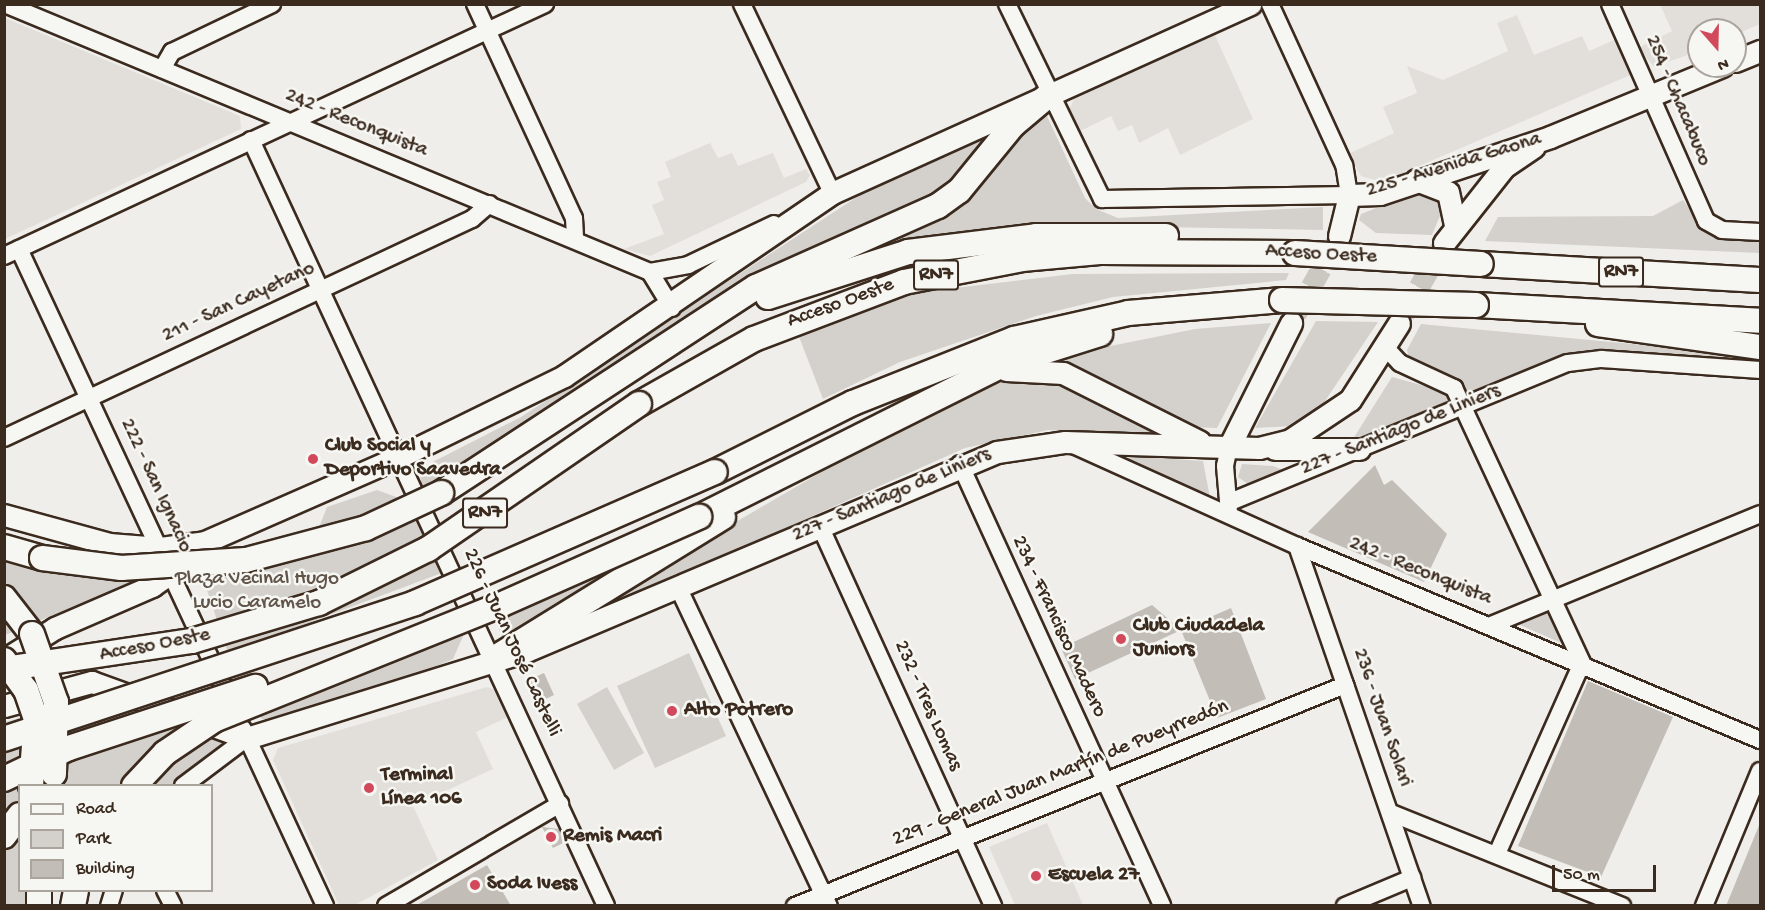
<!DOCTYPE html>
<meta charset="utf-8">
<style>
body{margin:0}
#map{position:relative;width:1765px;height:910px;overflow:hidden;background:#efeeea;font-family:"Gochi Hand",sans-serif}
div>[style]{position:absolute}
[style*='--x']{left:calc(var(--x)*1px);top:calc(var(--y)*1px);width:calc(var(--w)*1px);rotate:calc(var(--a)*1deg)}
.built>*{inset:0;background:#e2dfdb}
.green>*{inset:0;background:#d4d1cc}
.building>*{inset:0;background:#c2bdb7}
.major-tunnel>*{height:21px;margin-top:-10.5px;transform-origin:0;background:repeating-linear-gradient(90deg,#cbc7c1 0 21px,transparent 0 31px)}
.roads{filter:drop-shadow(2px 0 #3b2a1e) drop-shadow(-2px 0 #3b2a1e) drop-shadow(0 2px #3b2a1e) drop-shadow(0 -2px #3b2a1e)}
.minor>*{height:16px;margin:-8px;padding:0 8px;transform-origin:8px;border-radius:8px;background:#f6f6f2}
.major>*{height:21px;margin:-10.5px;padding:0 10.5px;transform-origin:10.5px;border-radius:10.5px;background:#f6f6f2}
.highway>*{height:24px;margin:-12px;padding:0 12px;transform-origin:12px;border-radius:12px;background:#f6f6f2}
.bridges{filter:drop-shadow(2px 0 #3b2a1e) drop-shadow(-2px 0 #3b2a1e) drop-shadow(0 2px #3b2a1e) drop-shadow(0 -2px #3b2a1e)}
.highway-bridge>*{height:24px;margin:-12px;padding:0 12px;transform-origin:12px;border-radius:12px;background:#f6f6f2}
.dots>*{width:16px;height:16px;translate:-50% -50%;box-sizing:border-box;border:3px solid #f6f6f2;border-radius:50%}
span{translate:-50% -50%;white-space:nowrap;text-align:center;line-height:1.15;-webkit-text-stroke:5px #f6f6f2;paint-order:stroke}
.shield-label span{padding:2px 4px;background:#f6f6f2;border:2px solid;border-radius:4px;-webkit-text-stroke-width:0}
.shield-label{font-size:20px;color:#3b2a1e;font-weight:700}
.street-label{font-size:21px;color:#3b2a1e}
.poi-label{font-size:21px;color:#3b2a1e;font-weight:700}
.left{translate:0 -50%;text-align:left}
.park-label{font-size:21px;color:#61544a}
.frame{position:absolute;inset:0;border:6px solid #3b2a1e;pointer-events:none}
.legend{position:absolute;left:18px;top:784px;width:195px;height:108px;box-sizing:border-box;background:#f6f6f2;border:2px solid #aba49d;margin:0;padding:8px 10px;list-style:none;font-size:18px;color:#3b2a1e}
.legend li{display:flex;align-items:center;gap:12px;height:30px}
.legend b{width:30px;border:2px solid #aba49d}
.north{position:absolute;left:1687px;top:18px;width:60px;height:60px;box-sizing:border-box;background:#f6f6f2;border:2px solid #aba49d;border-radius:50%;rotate:160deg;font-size:16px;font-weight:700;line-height:24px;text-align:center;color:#3b2a1e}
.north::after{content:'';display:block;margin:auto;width:21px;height:27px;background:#d1495b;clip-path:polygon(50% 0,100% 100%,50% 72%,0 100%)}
.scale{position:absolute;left:1552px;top:865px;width:104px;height:27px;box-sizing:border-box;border:3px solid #3b2a1e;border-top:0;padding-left:8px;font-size:18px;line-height:21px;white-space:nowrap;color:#3b2a1e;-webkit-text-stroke:4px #f6f6f2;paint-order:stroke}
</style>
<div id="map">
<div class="built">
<i style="clip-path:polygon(1666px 5px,1760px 5px,1760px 24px,1735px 35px,1735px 30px,1699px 30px,1699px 51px,1654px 67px,1638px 48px,1672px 31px,1661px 7px)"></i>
<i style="clip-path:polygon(1517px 15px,1534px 55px,1582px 36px,1589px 51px,1621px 37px,1635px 73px,1382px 182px,1361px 176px,1348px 154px,1394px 133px,1383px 107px,1417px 93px,1407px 66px,1443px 80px,1508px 51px,1497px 23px)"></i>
<i style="clip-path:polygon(5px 18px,240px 116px,241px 129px,5px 239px)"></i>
<i style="clip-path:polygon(1214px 33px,1253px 119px,1180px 155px,1168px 128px,1139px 143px,1132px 125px,1118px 131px,1111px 116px,1074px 134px,1067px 115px,1074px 99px)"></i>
<i style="clip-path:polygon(710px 143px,718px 158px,732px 153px,738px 166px,773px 153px,784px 178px,806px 169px,810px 175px,806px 182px,650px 256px,624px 249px,664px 234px,652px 205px,664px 200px,657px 182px,671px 177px,665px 162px)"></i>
<i style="clip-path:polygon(487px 687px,495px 690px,508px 717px,476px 732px,493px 769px,413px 806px,438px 860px,355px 905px,339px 905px,273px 760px,278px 748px)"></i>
<i style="clip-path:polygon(1047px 823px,1083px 905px,1015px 905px,989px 847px)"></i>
</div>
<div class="green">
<i style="clip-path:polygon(1047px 116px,1085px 198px,1096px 209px,1118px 218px,1323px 207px,1323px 230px,1102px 226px,796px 272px,933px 212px,1036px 117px)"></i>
<i style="clip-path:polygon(996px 128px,947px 191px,705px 309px,488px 453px,422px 488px,419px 469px,521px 417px,892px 174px)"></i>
<i style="clip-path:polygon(1417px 192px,1438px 199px,1442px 211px,1432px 235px,1376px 233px,1359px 220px,1361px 214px)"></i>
<i style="clip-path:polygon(1683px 200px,1706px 232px,1760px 236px,1760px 253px,1485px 241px,1498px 217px,1653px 216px)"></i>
<i style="clip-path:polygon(1289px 273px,1286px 280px,1113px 297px,1036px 316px,900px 362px,823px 399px,798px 334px,913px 293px,1073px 274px)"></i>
<i style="clip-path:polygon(1316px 321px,1378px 322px,1319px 410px,1292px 426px,1255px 428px)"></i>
<i style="clip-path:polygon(1271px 323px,1217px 428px,1190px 427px,1143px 408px,1102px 379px,1056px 357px,1195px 329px)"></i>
<i style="clip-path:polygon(1421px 324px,1760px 356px,1760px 362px,1582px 354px,1470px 396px,1442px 374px,1410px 364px,1407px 350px)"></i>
<i style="clip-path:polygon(1392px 377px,1450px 393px,1455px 402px,1353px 439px)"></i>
<i style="clip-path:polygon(1045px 378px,1089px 393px,1151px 431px,1177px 439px,1048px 430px,965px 448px,530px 642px,861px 449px,956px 399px,1005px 381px)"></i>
<i style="clip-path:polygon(1130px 456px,1203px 461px,1210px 498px,1124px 462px)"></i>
<i style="clip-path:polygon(1242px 464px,1273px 466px,1283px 470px,1248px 484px,1238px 477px)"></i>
<i style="clip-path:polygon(377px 490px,402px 499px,318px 530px,327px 507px)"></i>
<i style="clip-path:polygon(420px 512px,447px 571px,228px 653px,202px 575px,219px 552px,314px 528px,319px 551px)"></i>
<i style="clip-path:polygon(653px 550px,504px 640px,494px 619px)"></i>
<i style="clip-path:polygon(5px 555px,142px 578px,5px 635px)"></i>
<i style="clip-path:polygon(1550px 610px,1566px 645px,1518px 624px)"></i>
<i style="clip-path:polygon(464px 634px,453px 659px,420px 673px,282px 721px,262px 719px,256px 712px)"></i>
<i style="clip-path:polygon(689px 653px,726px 736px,655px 768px,617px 686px)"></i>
<i style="clip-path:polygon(607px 687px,644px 753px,614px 770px,577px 704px)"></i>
<i style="clip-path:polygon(90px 691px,221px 742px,221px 748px,176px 785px,65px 786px,74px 695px)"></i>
<i style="clip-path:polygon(48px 710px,48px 785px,20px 786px,20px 890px,33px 891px,32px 905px,5px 906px,5px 722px)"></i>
</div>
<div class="building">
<i style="clip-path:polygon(1375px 465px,1384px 485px,1392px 480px,1447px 534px,1424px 582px,1308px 532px)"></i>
<i style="clip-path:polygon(1152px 605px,1181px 630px,1075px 679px,1061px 648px)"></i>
<i style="clip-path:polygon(1231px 608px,1266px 699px,1217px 718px,1181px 630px)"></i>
<i style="clip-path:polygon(544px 673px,554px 695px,535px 704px,524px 682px)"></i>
<i style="clip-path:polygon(1588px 681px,1673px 717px,1601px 877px,1518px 846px)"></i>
<i style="clip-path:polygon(1760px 823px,1761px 906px,1726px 906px)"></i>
<i style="clip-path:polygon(542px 827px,559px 829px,565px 842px,553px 848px)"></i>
<i style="clip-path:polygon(487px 865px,511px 906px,415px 906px)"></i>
</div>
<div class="major-tunnel">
<i style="--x:1296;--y:314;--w:82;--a:-60.9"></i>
<i style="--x:1404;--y:314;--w:76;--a:-60.7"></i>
</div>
<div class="roads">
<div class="minor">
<i style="--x:5;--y:4;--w:698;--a:22.56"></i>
<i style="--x:650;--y:272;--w:42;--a:58.6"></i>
<i style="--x:475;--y:4;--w:236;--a:65.2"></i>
<i style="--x:574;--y:218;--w:21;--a:87"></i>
<i style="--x:742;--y:4;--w:209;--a:64.5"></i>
<i style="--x:1007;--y:4;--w:217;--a:64"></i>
<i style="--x:1102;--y:199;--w:247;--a:-0.9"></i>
<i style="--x:1349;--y:195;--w:30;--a:-99"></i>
<i style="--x:1344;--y:165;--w:177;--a:-114.7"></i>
<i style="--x:1610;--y:4;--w:237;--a:66.1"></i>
<i style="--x:1706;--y:221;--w:18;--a:29"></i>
<i style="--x:1722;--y:230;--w:38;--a:3"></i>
<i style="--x:162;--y:69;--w:20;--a:-60"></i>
<i style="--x:172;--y:52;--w:111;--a:-25.6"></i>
<i style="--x:251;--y:140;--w:844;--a:65.13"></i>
<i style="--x:19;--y:249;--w:503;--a:64.96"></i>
<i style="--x:4;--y:256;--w:597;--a:-24.98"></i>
<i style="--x:650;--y:272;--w:39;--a:-10"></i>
<i style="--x:688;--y:265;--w:95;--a:-25.5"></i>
<i style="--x:1385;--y:347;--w:22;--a:47"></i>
<i style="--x:1400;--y:363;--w:60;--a:24.8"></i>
<i style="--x:1454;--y:388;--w:303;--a:65"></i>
<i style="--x:1582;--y:663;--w:207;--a:114"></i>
<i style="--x:4;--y:438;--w:517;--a:-25.08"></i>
<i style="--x:472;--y:219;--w:23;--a:-41"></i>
<i style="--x:1071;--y:444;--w:248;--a:24.3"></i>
<i style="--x:1297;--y:546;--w:502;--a:22.73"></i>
<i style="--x:1229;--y:447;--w:19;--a:102"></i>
<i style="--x:1225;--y:466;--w:47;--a:85.1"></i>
<i style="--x:960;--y:464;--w:486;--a:65.4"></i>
<i style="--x:1230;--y:502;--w:365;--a:-22.4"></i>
<i style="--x:1568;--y:363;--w:34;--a:-7"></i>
<i style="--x:1602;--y:359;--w:158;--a:4"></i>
<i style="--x:820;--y:526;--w:418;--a:65.5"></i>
<i style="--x:1297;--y:546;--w:381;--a:70.9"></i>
<i style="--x:678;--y:587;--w:353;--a:64.7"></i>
<i style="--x:1491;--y:625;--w:291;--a:-22.4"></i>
<i style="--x:243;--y:729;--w:195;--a:65.1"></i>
<i style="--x:183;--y:786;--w:80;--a:-36.9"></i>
<i style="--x:1391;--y:813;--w:249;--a:21.9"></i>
<i style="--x:165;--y:890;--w:18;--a:63"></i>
<i style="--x:109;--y:906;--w:17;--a:-73"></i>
<i style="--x:386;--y:906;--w:202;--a:-30.4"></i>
<i style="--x:795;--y:906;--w:593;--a:-21.89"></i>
<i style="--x:1345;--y:906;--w:73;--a:-22.7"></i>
<i style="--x:1704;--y:906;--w:146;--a:-67.5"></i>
</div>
<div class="major">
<i style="--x:1735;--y:61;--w:27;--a:-22"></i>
<i style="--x:1416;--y:180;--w:34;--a:21"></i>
<i style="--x:1448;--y:192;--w:33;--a:78"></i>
<i style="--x:1339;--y:236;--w:42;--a:-76.3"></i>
<i style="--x:1349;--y:195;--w:31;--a:-2"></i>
<i style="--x:1380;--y:194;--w:179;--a:-18.5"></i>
<i style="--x:1550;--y:137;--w:186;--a:-22.4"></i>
<i style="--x:1444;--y:243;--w:97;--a:-51.7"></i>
<i style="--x:1504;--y:167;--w:36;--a:-34"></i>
<i style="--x:1006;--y:370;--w:57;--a:3"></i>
<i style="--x:1063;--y:373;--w:153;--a:26.7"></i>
<i style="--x:1229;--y:447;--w:139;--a:-63.4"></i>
<i style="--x:1275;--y:449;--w:84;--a:0"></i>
<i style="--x:4;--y:515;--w:109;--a:15.4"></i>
<i style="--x:109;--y:544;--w:51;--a:4.5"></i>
<i style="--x:160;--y:548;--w:45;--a:-7.6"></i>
<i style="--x:205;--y:542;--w:212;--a:-23.7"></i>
<i style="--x:399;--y:457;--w:184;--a:-26.1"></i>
<i style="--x:564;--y:376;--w:325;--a:-34.3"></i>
<i style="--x:832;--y:193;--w:459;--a:-24.3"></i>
<i style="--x:4;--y:660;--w:60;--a:-32.1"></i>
<i style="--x:55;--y:628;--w:106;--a:-23.4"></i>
<i style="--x:152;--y:586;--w:45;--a:-35.1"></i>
<i style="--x:4;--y:706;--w:91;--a:-15.3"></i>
<i style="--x:92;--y:682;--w:165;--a:19.9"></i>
<i style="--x:247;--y:738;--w:292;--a:-17.3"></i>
<i style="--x:526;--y:651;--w:511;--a:-22.9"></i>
<i style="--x:997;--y:452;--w:69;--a:-8.4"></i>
<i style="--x:1065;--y:442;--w:194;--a:1.8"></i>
<i style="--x:1259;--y:448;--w:32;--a:-14"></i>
<i style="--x:1290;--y:440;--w:72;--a:-33.7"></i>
<i style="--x:1350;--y:400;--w:91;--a:-57.5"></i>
</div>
<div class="highway">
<i style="--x:1481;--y:264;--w:279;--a:3.3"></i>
<i style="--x:768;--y:297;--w:147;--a:-17.8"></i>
<i style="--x:908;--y:252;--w:129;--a:-7.1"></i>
<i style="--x:1036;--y:236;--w:130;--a:0"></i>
<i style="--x:1476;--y:305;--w:284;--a:3.2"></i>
<i style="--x:1598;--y:324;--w:164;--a:8.1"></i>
<i style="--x:639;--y:404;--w:132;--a:-29.5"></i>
<i style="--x:754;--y:339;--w:160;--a:-20.8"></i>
<i style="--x:904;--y:282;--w:120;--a:-11"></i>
<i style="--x:1022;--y:259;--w:78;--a:-5.1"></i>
<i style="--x:1100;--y:252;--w:195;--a:0.3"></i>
<i style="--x:715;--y:472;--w:154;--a:-26.6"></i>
<i style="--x:853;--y:403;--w:173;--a:-21.7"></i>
<i style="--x:1014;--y:339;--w:117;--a:-12.8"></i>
<i style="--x:1128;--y:313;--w:155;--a:-4.8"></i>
<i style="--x:441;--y:493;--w:376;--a:-33.2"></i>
<i style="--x:756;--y:287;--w:199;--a:-24"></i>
<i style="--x:938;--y:206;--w:26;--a:-36"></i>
<i style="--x:959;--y:191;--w:85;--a:-50.7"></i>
<i style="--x:1013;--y:125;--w:48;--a:-40"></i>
<i style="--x:699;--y:517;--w:339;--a:-26.6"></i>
<i style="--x:1002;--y:365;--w:103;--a:-17.6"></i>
<i style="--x:4;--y:547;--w:40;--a:16"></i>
<i style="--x:4;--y:598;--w:46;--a:52.1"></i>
<i style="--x:495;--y:658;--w:268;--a:-31.7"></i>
<i style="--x:4;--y:836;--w:26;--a:-53"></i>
<i style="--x:39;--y:906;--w:16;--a:-90"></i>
<i style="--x:73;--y:906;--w:16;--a:-79"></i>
</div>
</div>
<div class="bridges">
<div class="highway-bridge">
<i style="--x:1295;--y:253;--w:186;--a:3.4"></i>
<i style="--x:1282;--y:300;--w:194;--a:1.5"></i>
<i style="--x:42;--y:558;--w:80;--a:7.2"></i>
<i style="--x:121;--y:568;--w:125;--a:-3.7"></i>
<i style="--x:246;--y:560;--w:124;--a:-14.9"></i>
<i style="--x:366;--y:528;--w:83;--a:-25"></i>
<i style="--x:32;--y:634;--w:72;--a:70.6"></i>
<i style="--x:56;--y:702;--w:72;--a:91.6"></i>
<i style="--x:4;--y:660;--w:37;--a:54"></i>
<i style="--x:26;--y:690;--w:31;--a:71"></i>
<i style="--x:36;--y:719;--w:67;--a:94.3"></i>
<i style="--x:4;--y:669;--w:190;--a:-8.5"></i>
<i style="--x:192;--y:641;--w:133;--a:-16.7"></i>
<i style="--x:319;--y:603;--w:122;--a:-26.4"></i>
<i style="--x:428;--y:549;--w:256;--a:-34.5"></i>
<i style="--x:4;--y:739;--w:433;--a:-18.3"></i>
<i style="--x:415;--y:603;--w:327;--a:-23.6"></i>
<i style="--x:4;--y:779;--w:72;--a:-25.5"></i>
<i style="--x:69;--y:748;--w:196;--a:-18.2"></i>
<i style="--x:134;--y:786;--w:45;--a:-46.8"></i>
<i style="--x:165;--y:753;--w:59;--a:-34"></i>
<i style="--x:214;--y:720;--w:308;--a:-21.9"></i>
<i style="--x:500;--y:605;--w:218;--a:-23.9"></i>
</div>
</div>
<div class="dots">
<i style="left:313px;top:459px;background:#d1495b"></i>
<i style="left:1121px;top:639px;background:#d1495b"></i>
<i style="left:672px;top:711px;background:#d1495b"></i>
<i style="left:369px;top:788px;background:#d1495b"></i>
<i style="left:551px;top:837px;background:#d1495b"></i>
<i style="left:1036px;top:876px;background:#d1495b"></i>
<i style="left:475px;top:885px;background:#d1495b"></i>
</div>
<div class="shield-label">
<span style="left:1621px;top:272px">RN7</span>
<span style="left:936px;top:275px">RN7</span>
<span style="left:485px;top:513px">RN7</span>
</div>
<div class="street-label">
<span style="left:1677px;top:101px;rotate:67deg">254 - Chacabuco</span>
<span style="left:356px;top:124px;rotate:22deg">242 - Reconquista</span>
<span style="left:1454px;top:166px;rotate:-17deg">225 - Avenida Gaona</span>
<span style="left:1321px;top:255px;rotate:3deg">Acceso Oeste</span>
<span style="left:239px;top:303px;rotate:-25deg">211 - San Cayetano</span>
<span style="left:841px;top:304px;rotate:-20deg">Acceso Oeste</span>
<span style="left:1401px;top:431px;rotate:-22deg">227 - Santiago de Liniers</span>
<span style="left:155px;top:486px;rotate:65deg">222 - San Ignacio</span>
<span style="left:892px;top:496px;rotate:-23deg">227 - Santiago de Liniers</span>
<span style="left:1420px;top:572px;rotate:22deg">242 - Reconquista</span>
<span style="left:1058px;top:627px;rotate:65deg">234 - Francisco Madero</span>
<span style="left:511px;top:643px;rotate:65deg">226 - Juan José Castelli</span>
<span style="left:155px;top:646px;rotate:-11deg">Acceso Oeste</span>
<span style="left:927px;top:706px;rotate:66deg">232 - Tres Lomas</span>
<span style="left:1381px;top:718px;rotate:71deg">236 - Juan Solari</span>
<span style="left:1061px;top:774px;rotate:-22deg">229 - General Juan Martín de Pueyrredón</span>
</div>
<div class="poi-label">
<span class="left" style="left:325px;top:459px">Club Social y<br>Deportivo Saavedra</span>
<span class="left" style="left:1133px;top:639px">Club Ciudadela<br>Juniors</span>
<span class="left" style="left:684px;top:711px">Alto Potrero</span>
<span class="left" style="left:381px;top:788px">Terminal<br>Línea 106</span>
<span class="left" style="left:563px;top:837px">Remis Macri</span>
<span class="left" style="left:1048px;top:876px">Escuela 27</span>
<span class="left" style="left:487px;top:885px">Soda Ivess</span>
</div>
<div class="park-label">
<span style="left:257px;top:592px">Plaza Vecinal Hugo<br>Lucio Caramelo</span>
</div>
<div class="frame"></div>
<ul class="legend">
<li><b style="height:8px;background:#f6f6f2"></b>Road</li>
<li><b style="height:16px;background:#d4d1cc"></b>Park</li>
<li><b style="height:16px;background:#c2bdb7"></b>Building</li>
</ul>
<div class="north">N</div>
<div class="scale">50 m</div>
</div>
